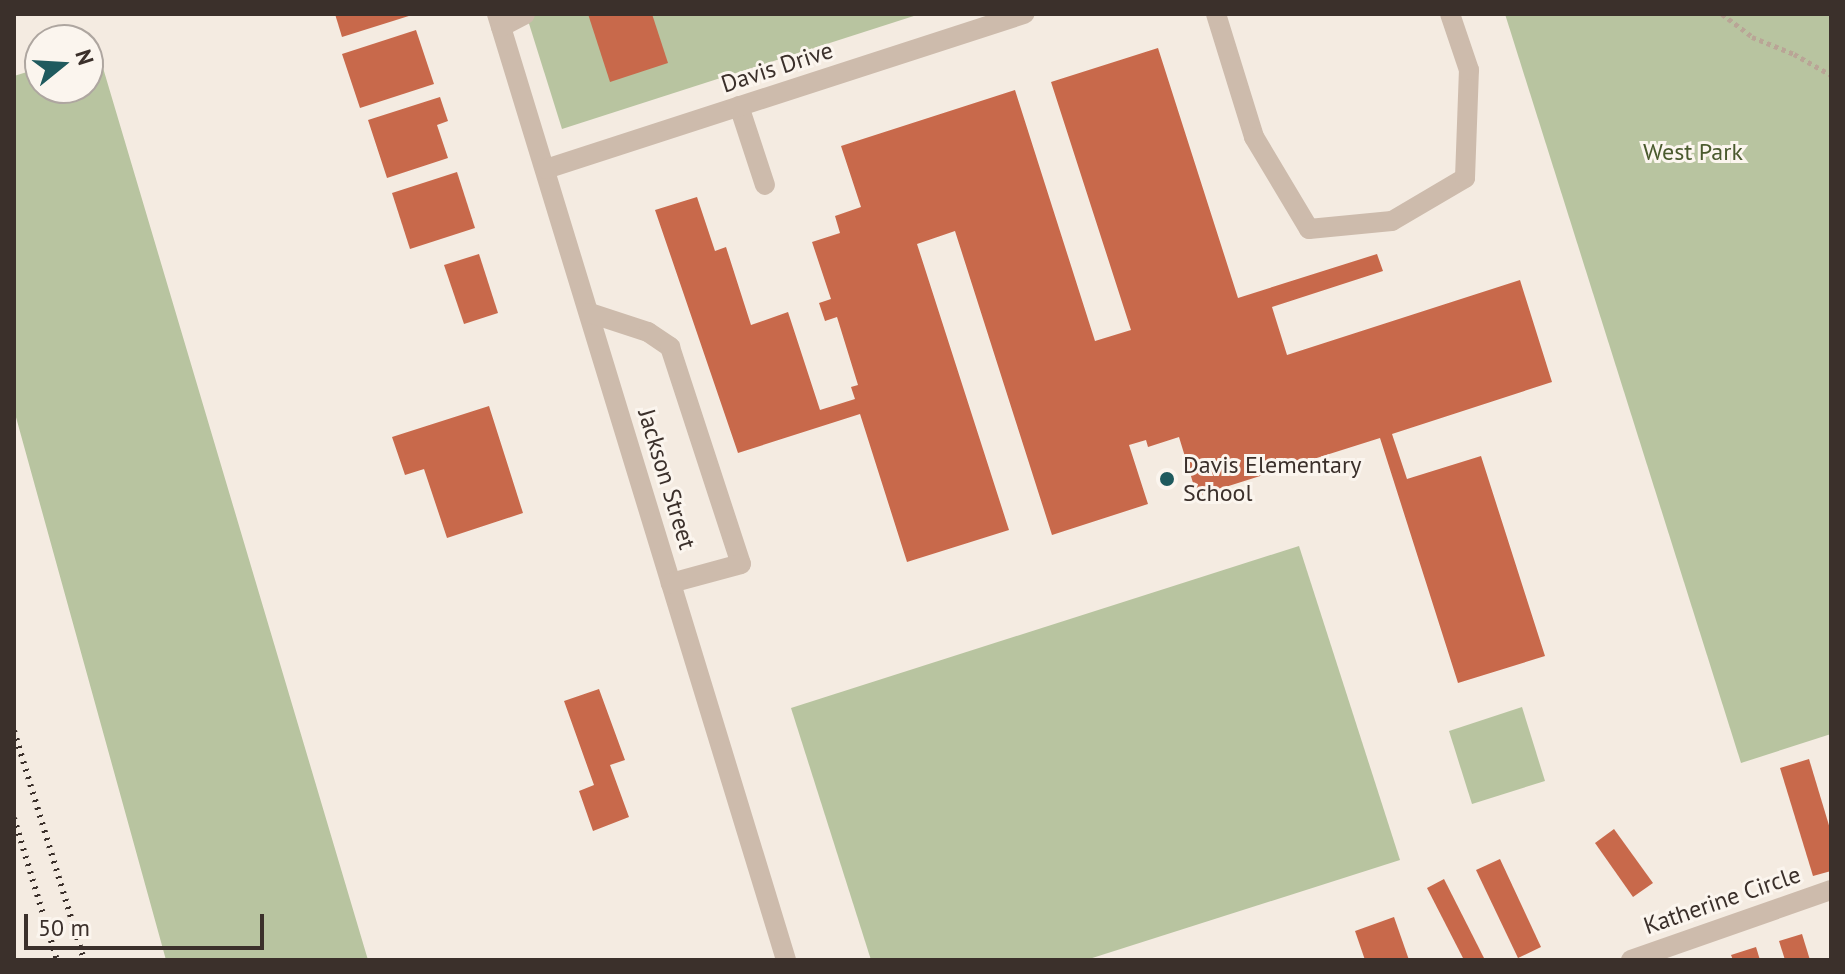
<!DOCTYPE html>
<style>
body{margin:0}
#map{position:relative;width:1845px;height:974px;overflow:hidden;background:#f4ebe1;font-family:"PT Sans",sans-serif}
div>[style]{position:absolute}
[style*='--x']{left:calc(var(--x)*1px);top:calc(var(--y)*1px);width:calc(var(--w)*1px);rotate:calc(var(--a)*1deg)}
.green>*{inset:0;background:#b8c4a0}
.building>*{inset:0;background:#c8694b}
.path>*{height:5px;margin-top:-2.5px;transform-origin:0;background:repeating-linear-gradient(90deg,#b9a596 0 4px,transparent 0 8px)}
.minor>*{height:20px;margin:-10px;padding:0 10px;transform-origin:10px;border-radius:10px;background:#cdbbac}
.rail>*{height:6px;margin-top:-3px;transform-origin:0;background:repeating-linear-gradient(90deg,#3b302b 0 2px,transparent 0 8px)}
.dots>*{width:22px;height:22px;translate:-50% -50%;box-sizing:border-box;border:4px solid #fbf5ee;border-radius:50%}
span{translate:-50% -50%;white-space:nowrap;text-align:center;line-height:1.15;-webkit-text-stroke:6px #fbf5ee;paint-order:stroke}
.street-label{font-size:24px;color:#3b302b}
.park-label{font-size:24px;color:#4a5a2e}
.poi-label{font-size:24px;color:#3b302b}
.left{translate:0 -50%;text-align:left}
.frame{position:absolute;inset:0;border:16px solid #3b302b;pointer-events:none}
.north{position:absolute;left:24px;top:24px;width:80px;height:80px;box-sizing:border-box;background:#fbf5ee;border:2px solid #aea6a0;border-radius:50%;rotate:72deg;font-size:22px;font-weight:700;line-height:32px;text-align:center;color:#3b302b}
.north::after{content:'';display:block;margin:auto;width:28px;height:36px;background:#1f5a5e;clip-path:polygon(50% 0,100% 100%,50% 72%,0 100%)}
.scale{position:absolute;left:24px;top:914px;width:240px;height:36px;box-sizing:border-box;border:4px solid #3b302b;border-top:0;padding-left:10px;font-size:24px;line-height:28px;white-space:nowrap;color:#3b302b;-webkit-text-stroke:6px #fbf5ee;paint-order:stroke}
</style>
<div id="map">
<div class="green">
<i style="clip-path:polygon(526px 14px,920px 14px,562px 129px)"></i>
<i style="clip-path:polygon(1505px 14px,1831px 14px,1831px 734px,1741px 763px)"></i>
<i style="clip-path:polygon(98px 51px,368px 960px,166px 960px,14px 410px,14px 76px,40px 68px,40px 88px,88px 88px,88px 54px)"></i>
<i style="clip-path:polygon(1299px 546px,1400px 860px,1086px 960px,871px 960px,791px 708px)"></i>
<i style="clip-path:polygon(1522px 707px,1545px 781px,1472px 804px,1449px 731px)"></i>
</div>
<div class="building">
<i style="clip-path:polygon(335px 14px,412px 14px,412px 15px,342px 37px)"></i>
<i style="clip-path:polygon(588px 14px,652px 14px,668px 63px,610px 82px)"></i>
<i style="clip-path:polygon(416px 30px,434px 84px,360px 108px,342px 54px)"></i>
<i style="clip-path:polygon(1158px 48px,1238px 298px,1377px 254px,1383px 271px,1272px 307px,1287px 355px,1520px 280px,1552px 382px,1392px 434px,1407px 479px,1481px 456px,1545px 656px,1458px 683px,1380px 438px,1197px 496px,1179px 437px,1148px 447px,1146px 440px,1129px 445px,1148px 504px,1052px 535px,955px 231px,917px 244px,1009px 530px,907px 562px,860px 414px,738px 453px,655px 210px,697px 197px,715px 251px,726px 247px,751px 325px,788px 312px,820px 410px,855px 399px,851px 387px,858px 385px,837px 317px,825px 321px,819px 303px,831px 299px,812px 242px,840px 233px,835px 216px,861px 207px,841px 146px,1015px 90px,1095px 341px,1131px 330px,1051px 82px)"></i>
<i style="clip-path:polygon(440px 97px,448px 121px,437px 125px,448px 158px,387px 178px,368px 120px)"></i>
<i style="clip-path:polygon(457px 172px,475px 228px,410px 249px,392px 193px)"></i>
<i style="clip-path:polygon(479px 254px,498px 313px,464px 324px,444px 265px)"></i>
<i style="clip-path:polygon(489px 406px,523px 513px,447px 538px,424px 469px,405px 475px,392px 437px)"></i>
<i style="clip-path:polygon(599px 689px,625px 760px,610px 765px,629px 817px,593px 831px,579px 791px,594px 785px,564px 701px)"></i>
<i style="clip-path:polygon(1809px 759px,1831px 832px,1831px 871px,1813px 876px,1780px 768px)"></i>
<i style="clip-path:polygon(1614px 829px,1653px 883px,1633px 897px,1595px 843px)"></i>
<i style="clip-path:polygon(1500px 859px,1541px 947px,1518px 958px,1476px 870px)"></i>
<i style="clip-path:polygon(1444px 879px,1485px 960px,1464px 960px,1427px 888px)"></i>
<i style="clip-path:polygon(1394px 917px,1409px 960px,1365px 960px,1355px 931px)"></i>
<i style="clip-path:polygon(1802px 934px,1810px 960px,1785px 960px,1779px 941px)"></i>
<i style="clip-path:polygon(1756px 947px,1760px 960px,1733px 960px,1731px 955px)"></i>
</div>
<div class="path">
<i style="--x:1722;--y:14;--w:38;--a:37"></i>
<i style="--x:1752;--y:37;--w:45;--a:22"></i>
<i style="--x:1794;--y:54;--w:43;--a:29.6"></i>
</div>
<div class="minor">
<i style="--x:497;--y:14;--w:989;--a:73.01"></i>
<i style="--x:1216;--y:14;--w:129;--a:72.8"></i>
<i style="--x:1254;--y:137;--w:107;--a:59.1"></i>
<i style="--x:1309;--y:229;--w:83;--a:-5.5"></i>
<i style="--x:1392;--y:221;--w:85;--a:-30.5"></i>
<i style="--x:1465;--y:178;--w:108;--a:-87.9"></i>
<i style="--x:1469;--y:70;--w:59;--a:-108.7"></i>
<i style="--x:501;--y:27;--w:27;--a:-28"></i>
<i style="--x:739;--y:106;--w:83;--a:71.8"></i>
<i style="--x:546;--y:169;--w:503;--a:-17.97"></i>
<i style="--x:590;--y:313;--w:61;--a:18.1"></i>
<i style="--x:648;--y:332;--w:27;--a:34"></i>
<i style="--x:670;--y:347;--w:228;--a:71.9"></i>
<i style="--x:741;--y:564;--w:73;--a:164.8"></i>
<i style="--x:1631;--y:960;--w:212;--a:-19.3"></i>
</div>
<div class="rail">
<i style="--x:14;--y:731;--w:239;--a:73"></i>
<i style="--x:14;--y:818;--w:148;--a:73.2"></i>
</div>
<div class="dots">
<i style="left:1167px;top:479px;background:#1f5a5e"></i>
</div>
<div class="street-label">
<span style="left:777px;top:67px;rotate:-18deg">Davis Drive</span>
<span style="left:667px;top:479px;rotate:73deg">Jackson Street</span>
<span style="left:1722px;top:900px;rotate:-19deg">Katherine Circle</span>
</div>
<div class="park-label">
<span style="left:1693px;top:152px">West Park</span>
</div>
<div class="poi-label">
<span class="left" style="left:1183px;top:479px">Davis Elementary<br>School</span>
</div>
<div class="frame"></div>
<div class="north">N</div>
<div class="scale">50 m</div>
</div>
